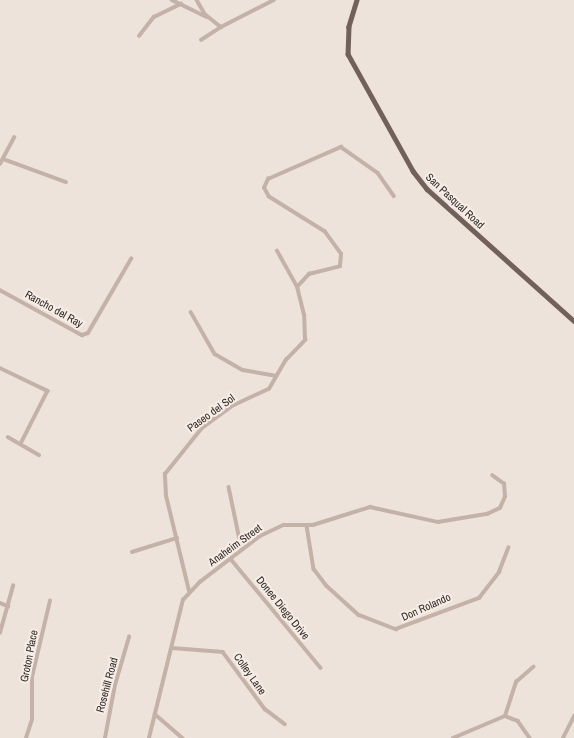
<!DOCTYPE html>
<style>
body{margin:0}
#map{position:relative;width:574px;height:738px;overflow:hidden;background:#eee3da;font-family:"Archivo Narrow",sans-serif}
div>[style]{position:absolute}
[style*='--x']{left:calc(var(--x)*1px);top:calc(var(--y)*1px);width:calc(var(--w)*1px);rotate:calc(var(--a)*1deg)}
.minor>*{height:3.5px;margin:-1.75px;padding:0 1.75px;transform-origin:1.75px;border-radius:1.75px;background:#c4b2a8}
.major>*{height:4.5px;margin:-2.25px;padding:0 2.25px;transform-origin:2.25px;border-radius:2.25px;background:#72605a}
span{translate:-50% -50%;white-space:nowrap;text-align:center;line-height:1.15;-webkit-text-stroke:4px #f6ede6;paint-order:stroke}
.street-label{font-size:11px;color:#322a27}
</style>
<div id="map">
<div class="minor">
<i style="--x:172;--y:0;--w:39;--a:26"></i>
<i style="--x:197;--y:0;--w:16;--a:60"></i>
<i style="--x:205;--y:14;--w:21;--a:39"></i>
<i style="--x:221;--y:27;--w:59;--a:-27"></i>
<i style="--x:139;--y:36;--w:24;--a:-52"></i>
<i style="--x:154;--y:17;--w:30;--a:-26"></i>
<i style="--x:201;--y:40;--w:24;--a:-33"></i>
<i style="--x:3;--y:159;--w:67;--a:20.1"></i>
<i style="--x:0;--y:164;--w:30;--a:-62"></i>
<i style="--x:297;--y:287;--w:18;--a:-47"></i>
<i style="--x:309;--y:274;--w:32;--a:-14"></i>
<i style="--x:340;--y:266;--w:12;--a:-85"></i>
<i style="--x:341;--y:254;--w:27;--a:-126"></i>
<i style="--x:325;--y:232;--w:66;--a:-148"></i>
<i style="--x:269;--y:197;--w:10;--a:-119"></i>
<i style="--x:264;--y:188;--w:10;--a:-66"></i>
<i style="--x:268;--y:179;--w:80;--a:-23.7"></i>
<i style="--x:341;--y:147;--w:45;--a:35.1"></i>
<i style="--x:378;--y:173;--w:28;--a:55"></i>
<i style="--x:0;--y:290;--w:94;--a:28.8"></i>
<i style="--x:82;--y:335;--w:6;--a:-18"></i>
<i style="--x:88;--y:333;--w:86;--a:-59.8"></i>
<i style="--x:191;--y:312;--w:48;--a:60.3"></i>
<i style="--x:215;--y:354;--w:32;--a:30"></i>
<i style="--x:243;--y:370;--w:34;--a:10"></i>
<i style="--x:0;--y:368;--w:53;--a:25.6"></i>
<i style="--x:48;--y:391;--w:59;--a:117"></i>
<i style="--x:8;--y:437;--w:36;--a:30"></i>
<i style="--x:229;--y:487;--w:64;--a:78.3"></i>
<i style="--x:307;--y:526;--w:44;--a:80.8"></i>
<i style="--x:314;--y:569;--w:21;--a:53"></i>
<i style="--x:327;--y:586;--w:43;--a:42.2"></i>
<i style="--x:359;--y:615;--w:40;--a:21"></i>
<i style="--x:396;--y:629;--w:89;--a:-20.5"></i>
<i style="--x:479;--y:598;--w:33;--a:-52"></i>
<i style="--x:499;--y:572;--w:26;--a:-69"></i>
<i style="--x:132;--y:552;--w:47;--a:-17.3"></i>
<i style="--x:231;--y:559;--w:141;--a:50.5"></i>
<i style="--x:189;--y:591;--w:98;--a:-103.6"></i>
<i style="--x:166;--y:496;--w:22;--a:-93"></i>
<i style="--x:165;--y:474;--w:59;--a:-51.2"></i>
<i style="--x:202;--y:428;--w:39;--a:-36"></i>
<i style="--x:234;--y:405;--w:38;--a:-25"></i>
<i style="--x:269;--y:389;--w:34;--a:-60"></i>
<i style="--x:286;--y:360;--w:28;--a:-46"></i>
<i style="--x:305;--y:340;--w:25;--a:-92"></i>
<i style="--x:304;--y:315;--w:29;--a:-104"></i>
<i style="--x:297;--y:287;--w:41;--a:-119.1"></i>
<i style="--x:0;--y:603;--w:9;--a:21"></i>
<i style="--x:0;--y:633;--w:49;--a:-74.5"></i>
<i style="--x:172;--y:648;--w:51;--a:4.5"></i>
<i style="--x:223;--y:652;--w:71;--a:53.6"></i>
<i style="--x:265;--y:709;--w:25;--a:37"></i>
<i style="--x:155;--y:714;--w:37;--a:41"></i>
<i style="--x:505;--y:716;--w:36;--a:-72"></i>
<i style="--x:516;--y:682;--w:23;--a:-41"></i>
<i style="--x:26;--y:738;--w:19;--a:-72"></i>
<i style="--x:32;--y:720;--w:43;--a:-90"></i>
<i style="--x:32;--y:677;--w:78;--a:-76.7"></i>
<i style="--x:105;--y:738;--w:54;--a:-79.3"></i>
<i style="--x:115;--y:685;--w:50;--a:-73.7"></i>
<i style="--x:149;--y:738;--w:142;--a:-76.2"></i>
<i style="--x:183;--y:600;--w:25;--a:-47"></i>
<i style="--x:200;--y:582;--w:76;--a:-37.5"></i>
<i style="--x:260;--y:536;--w:26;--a:-25"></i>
<i style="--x:284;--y:525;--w:29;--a:0"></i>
<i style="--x:313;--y:525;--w:60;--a:-17.5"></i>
<i style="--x:370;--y:507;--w:70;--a:12.4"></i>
<i style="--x:438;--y:522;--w:50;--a:-9.3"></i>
<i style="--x:487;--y:514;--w:14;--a:-25"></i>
<i style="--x:500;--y:508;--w:12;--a:-66"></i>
<i style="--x:505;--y:497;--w:13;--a:-94"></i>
<i style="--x:504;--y:484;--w:14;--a:-144"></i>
<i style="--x:453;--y:738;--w:56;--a:-22.9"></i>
<i style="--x:505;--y:716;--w:14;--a:21"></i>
<i style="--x:518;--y:721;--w:21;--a:55"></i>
<i style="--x:563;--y:738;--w:25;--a:-63"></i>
</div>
<div class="major">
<i style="--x:357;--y:0;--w:28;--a:107"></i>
<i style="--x:349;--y:27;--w:27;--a:92"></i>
<i style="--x:348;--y:54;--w:134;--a:60.9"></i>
<i style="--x:413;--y:171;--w:23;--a:52"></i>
<i style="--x:427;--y:189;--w:198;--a:41.9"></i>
</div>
<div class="street-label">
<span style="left:455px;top:201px;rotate:43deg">San Pasqual Road</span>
<span style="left:54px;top:309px;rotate:29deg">Rancho del Ray</span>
<span style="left:211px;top:413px;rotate:-36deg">Paseo del Sol</span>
<span style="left:235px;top:545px;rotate:-36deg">Anaheim Street</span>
<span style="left:426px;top:607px;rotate:-24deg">Don Rolando</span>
<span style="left:283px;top:608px;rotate:51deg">Donee Diego Drive</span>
<span style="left:29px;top:656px;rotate:-79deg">Groton Place</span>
<span style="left:250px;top:674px;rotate:55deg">Colley Lane</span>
<span style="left:107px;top:685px;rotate:-75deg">Rosehill Road</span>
</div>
</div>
